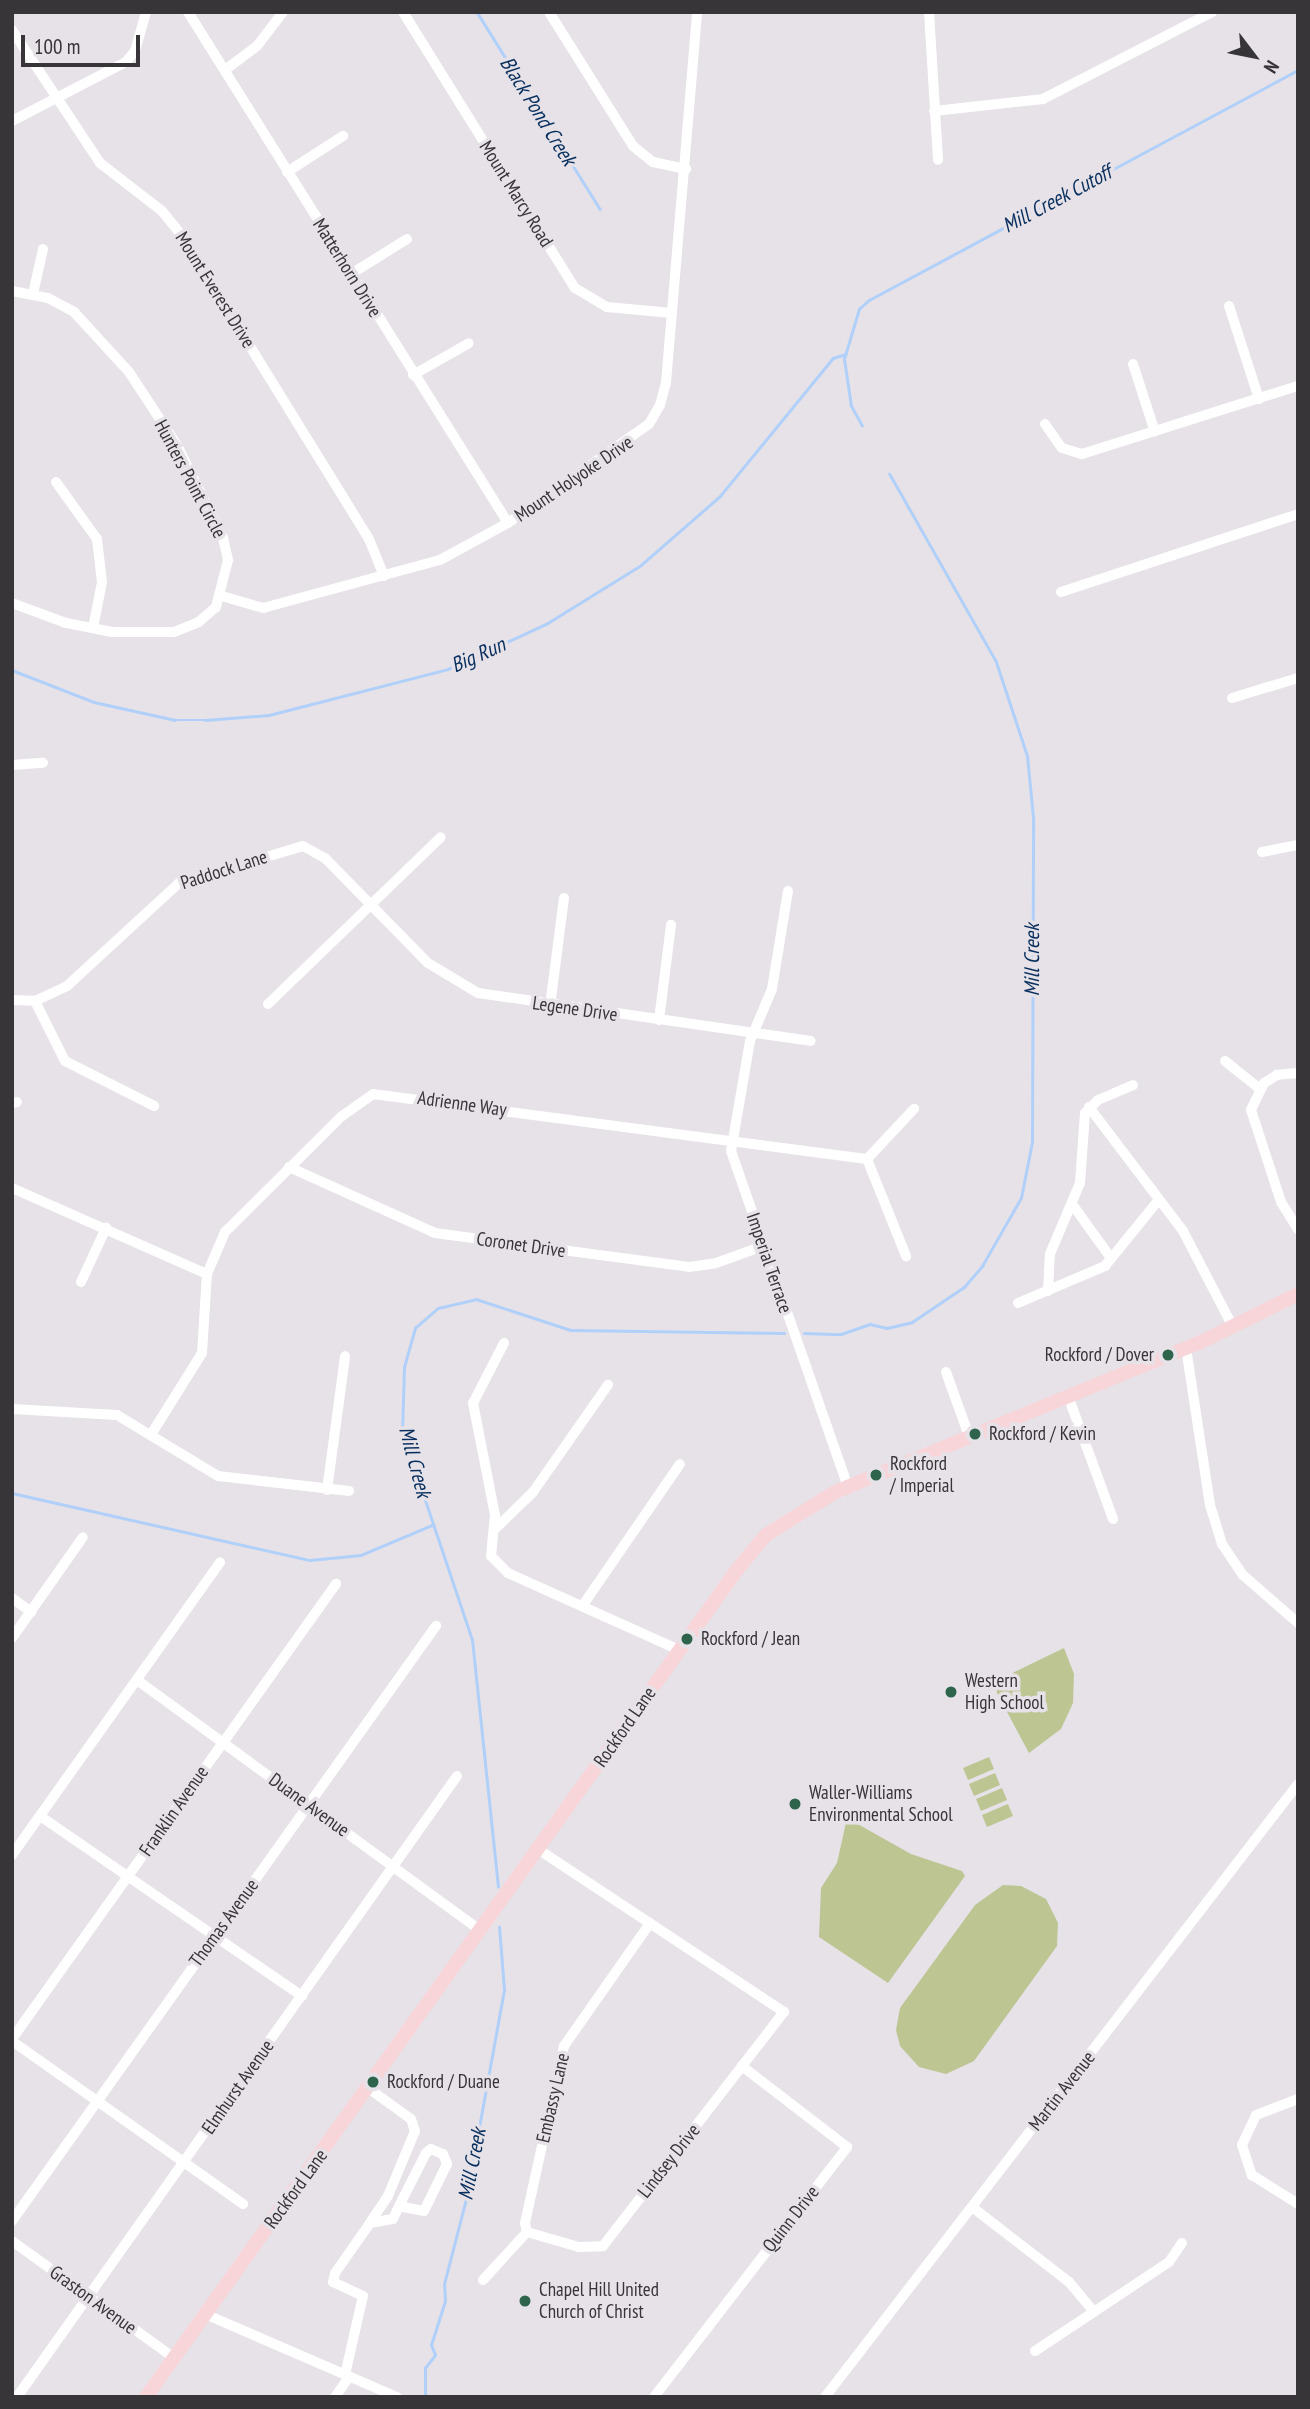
<!DOCTYPE html>
<style>
body{margin:0}
#map{position:relative;width:1310px;height:2409px;overflow:hidden;background:#e6e2e8;font-family:"PT Sans Narrow",sans-serif}
div>[style]{position:absolute}
[style*='--x']{left:calc(var(--x)*1px);top:calc(var(--y)*1px);width:calc(var(--w)*1px);rotate:calc(var(--a)*1deg)}
.green>*{inset:0;background:#bdc593}
.stream>*{height:2.5px;margin:-1.25px;padding:0 1.25px;transform-origin:1.25px;border-radius:1.25px;background:#b0d0fa}
.minor>*{height:10px;margin:-5px;padding:0 5px;transform-origin:5px;border-radius:5px;background:#fff}
.major>*{height:14px;margin:-7px;padding:0 7px;transform-origin:7px;border-radius:7px;background:#f8d5d9}
.dots>*{width:19px;height:19px;translate:-50% -50%;box-sizing:border-box;border:4px solid #e6e2e8;border-radius:50%}
span{translate:-50% -50%;white-space:nowrap;text-align:center;line-height:1.15;-webkit-text-stroke:7px #e6e2e8;paint-order:stroke}
.street-label{font-size:19px;color:#373538}
.poi-label{font-size:19px;color:#373538}
.right{translate:-100% -50%;text-align:right}
.left{translate:0 -50%;text-align:left}
.water-label{font-size:21px;color:#082f5e;font-style:italic}
.frame{position:absolute;inset:0;border:14px solid #373538;pointer-events:none}
.north{position:absolute;left:1219px;top:21px;width:70px;height:70px;-webkit-text-stroke:5px #e6e2e8;paint-order:stroke;rotate:122deg;font-size:19px;font-weight:700;line-height:28px;text-align:center;color:#373538}
.north::after{content:'';display:block;margin:auto;width:24px;height:32px;background:#373538;clip-path:polygon(50% 0,100% 100%,50% 72%,0 100%)}
.scale{position:absolute;left:21px;top:35px;width:119px;height:32px;box-sizing:border-box;border:4px solid #373538;border-top:0;padding-left:9px;font-size:21px;line-height:24px;white-space:nowrap;color:#373538;-webkit-text-stroke:5px #e6e2e8;paint-order:stroke}
</style>
<div id="map">
<div class="green">
<i style="clip-path:polygon(1064px 1648px,1074px 1674px,1073px 1703px,1061px 1729px,1029px 1753px,997px 1693px,996px 1681px)"></i>
<i style="clip-path:polygon(989px 1757px,994px 1769px,968px 1780px,963px 1768px)"></i>
<i style="clip-path:polygon(995px 1773px,1000px 1785px,974px 1796px,969px 1784px)"></i>
<i style="clip-path:polygon(1002px 1788px,1007px 1800px,981px 1811px,976px 1799px)"></i>
<i style="clip-path:polygon(1008px 1804px,1013px 1816px,987px 1827px,982px 1815px)"></i>
<i style="clip-path:polygon(847px 1818px,911px 1854px,962px 1871px,965px 1876px,888px 1983px,819px 1937px,821px 1888px,837px 1863px)"></i>
<i style="clip-path:polygon(1003px 1885px,1021px 1886px,1046px 1899px,1058px 1923px,1057px 1946px,974px 2061px,946px 2074px,919px 2067px,900px 2046px,896px 2030px,900px 2008px,975px 1905px)"></i>
</div>
<div class="stream">
<i style="--x:477;--y:12;--w:232;--a:58"></i>
<i style="--x:862;--y:426;--w:23;--a:-119"></i>
<i style="--x:851;--y:406;--w:48;--a:-98.5"></i>
<i style="--x:844;--y:359;--w:52;--a:-73.3"></i>
<i style="--x:859;--y:309;--w:13;--a:-42"></i>
<i style="--x:869;--y:300;--w:487;--a:-28.2"></i>
<i style="--x:12;--y:670;--w:88;--a:21.3"></i>
<i style="--x:94;--y:702;--w:83;--a:12.5"></i>
<i style="--x:175;--y:720;--w:30;--a:0"></i>
<i style="--x:205;--y:720;--w:64;--a:-4.5"></i>
<i style="--x:269;--y:715;--w:185;--a:-14.4"></i>
<i style="--x:448;--y:669;--w:108;--a:-24.7"></i>
<i style="--x:546;--y:624;--w:112;--a:-31.8"></i>
<i style="--x:641;--y:565;--w:105;--a:-41.1"></i>
<i style="--x:720;--y:496;--w:178;--a:-50.7"></i>
<i style="--x:833;--y:358;--w:13;--a:-18"></i>
<i style="--x:804;--y:1333;--w:37;--a:2"></i>
<i style="--x:841;--y:1334;--w:31;--a:-19"></i>
<i style="--x:870;--y:1324;--w:17;--a:13"></i>
<i style="--x:887;--y:1328;--w:26;--a:-13"></i>
<i style="--x:912;--y:1322;--w:63;--a:-33.9"></i>
<i style="--x:964;--y:1287;--w:28;--a:-49"></i>
<i style="--x:982;--y:1266;--w:78;--a:-60.2"></i>
<i style="--x:1021;--y:1198;--w:57;--a:-78.9"></i>
<i style="--x:1032;--y:1142;--w:324;--a:-89.8"></i>
<i style="--x:1033;--y:818;--w:62;--a:-95.5"></i>
<i style="--x:1027;--y:756;--w:99;--a:-108.3"></i>
<i style="--x:996;--y:662;--w:216;--a:-119.6"></i>
<i style="--x:12;--y:1493;--w:305;--a:12.7"></i>
<i style="--x:310;--y:1560;--w:51;--a:-5.6"></i>
<i style="--x:361;--y:1555;--w:77;--a:-22.9"></i>
<i style="--x:498;--y:1887;--w:248;--a:-96"></i>
<i style="--x:472;--y:1640;--w:219;--a:-108.6"></i>
<i style="--x:402;--y:1432;--w:65;--a:-88.2"></i>
<i style="--x:404;--y:1367;--w:41;--a:-74.2"></i>
<i style="--x:415;--y:1328;--w:30;--a:-41"></i>
<i style="--x:438;--y:1308;--w:39;--a:-13"></i>
<i style="--x:476;--y:1299;--w:100;--a:18.1"></i>
<i style="--x:571;--y:1330;--w:213;--a:0.8"></i>
<i style="--x:425;--y:2395;--w:27;--a:-90"></i>
<i style="--x:425;--y:2368;--w:16;--a:-52"></i>
<i style="--x:435;--y:2355;--w:11;--a:-112"></i>
<i style="--x:431;--y:2345;--w:46;--a:-72.3"></i>
<i style="--x:445;--y:2301;--w:17;--a:-93"></i>
<i style="--x:444;--y:2284;--w:88;--a:-75.5"></i>
<i style="--x:466;--y:2199;--w:212;--a:-79.7"></i>
<i style="--x:504;--y:1990;--w:63;--a:-94.5"></i>
</div>
<div class="minor">
<i style="--x:188;--y:12;--w:603;--a:57.94"></i>
<i style="--x:403;--y:12;--w:325;--a:58.1"></i>
<i style="--x:575;--y:288;--w:37;--a:31"></i>
<i style="--x:607;--y:307;--w:65;--a:5.3"></i>
<i style="--x:549;--y:12;--w:158;--a:57.9"></i>
<i style="--x:633;--y:146;--w:26;--a:39"></i>
<i style="--x:653;--y:162;--w:34;--a:12"></i>
<i style="--x:929;--y:12;--w:148;--a:86.5"></i>
<i style="--x:12;--y:30;--w:159;--a:56.5"></i>
<i style="--x:100;--y:163;--w:78;--a:37.7"></i>
<i style="--x:162;--y:211;--w:28;--a:51"></i>
<i style="--x:180;--y:233;--w:360;--a:58.3"></i>
<i style="--x:369;--y:539;--w:40;--a:68"></i>
<i style="--x:225;--y:70;--w:40;--a:-37"></i>
<i style="--x:257;--y:46;--w:43;--a:-52.6"></i>
<i style="--x:934;--y:111;--w:110;--a:-6.3"></i>
<i style="--x:1043;--y:99;--w:190;--a:-27.2"></i>
<i style="--x:12;--y:121;--w:128;--a:-27.4"></i>
<i style="--x:126;--y:62;--w:14;--a:-51"></i>
<i style="--x:135;--y:51;--w:41;--a:-74.2"></i>
<i style="--x:287;--y:172;--w:67;--a:-32.7"></i>
<i style="--x:351;--y:274;--w:66;--a:-32"></i>
<i style="--x:12;--y:291;--w:37;--a:11"></i>
<i style="--x:48;--y:298;--w:30;--a:28"></i>
<i style="--x:74;--y:312;--w:81;--a:47.5"></i>
<i style="--x:129;--y:372;--w:87;--a:56.7"></i>
<i style="--x:177;--y:445;--w:104;--a:63.7"></i>
<i style="--x:223;--y:538;--w:23;--a:77"></i>
<i style="--x:228;--y:560;--w:49;--a:104.3"></i>
<i style="--x:216;--y:607;--w:23;--a:139"></i>
<i style="--x:199;--y:622;--w:27;--a:158"></i>
<i style="--x:174;--y:632;--w:62;--a:180"></i>
<i style="--x:112;--y:632;--w:47;--a:-168.9"></i>
<i style="--x:66;--y:623;--w:58;--a:-159.7"></i>
<i style="--x:33;--y:294;--w:46;--a:-77.5"></i>
<i style="--x:1229;--y:306;--w:98;--a:72.1"></i>
<i style="--x:1133;--y:364;--w:71;--a:72.1"></i>
<i style="--x:413;--y:375;--w:64;--a:-29.7"></i>
<i style="--x:1045;--y:424;--w:29;--a:55"></i>
<i style="--x:1062;--y:448;--w:21;--a:17"></i>
<i style="--x:1082;--y:454;--w:226;--a:-17.5"></i>
<i style="--x:56;--y:482;--w:70;--a:54.3"></i>
<i style="--x:97;--y:539;--w:43;--a:83.4"></i>
<i style="--x:102;--y:582;--w:47;--a:101.1"></i>
<i style="--x:1061;--y:592;--w:250;--a:-18.2"></i>
<i style="--x:222;--y:596;--w:43;--a:16.3"></i>
<i style="--x:263;--y:608;--w:183;--a:-15.2"></i>
<i style="--x:440;--y:560;--w:77;--a:-28.6"></i>
<i style="--x:508;--y:523;--w:172;--a:-35.1"></i>
<i style="--x:649;--y:424;--w:22;--a:-60"></i>
<i style="--x:660;--y:405;--w:23;--a:-75"></i>
<i style="--x:666;--y:383;--w:372;--a:-85.2"></i>
<i style="--x:1232;--y:698;--w:69;--a:-16.9"></i>
<i style="--x:12;--y:765;--w:31;--a:-4"></i>
<i style="--x:1262;--y:852;--w:37;--a:-11"></i>
<i style="--x:788;--y:891;--w:99;--a:99.3"></i>
<i style="--x:772;--y:989;--w:56;--a:112.9"></i>
<i style="--x:750;--y:1041;--w:112;--a:99.8"></i>
<i style="--x:731;--y:1151;--w:356;--a:70.8"></i>
<i style="--x:12;--y:1000;--w:23;--a:2"></i>
<i style="--x:35;--y:1001;--w:35;--a:-25"></i>
<i style="--x:67;--y:986;--w:152;--a:-42.6"></i>
<i style="--x:179;--y:883;--w:129;--a:-16.6"></i>
<i style="--x:303;--y:846;--w:25;--a:29"></i>
<i style="--x:325;--y:858;--w:147;--a:45.6"></i>
<i style="--x:428;--y:963;--w:58;--a:31"></i>
<i style="--x:478;--y:993;--w:336;--a:8.2"></i>
<i style="--x:35;--y:1001;--w:67;--a:63.4"></i>
<i style="--x:65;--y:1061;--w:100;--a:26.8"></i>
<i style="--x:268;--y:1004;--w:240;--a:-44"></i>
<i style="--x:550;--y:1006;--w:109;--a:-82.6"></i>
<i style="--x:659;--y:1020;--w:96;--a:-82.8"></i>
<i style="--x:1225;--y:1061;--w:45;--a:38.7"></i>
<i style="--x:1298;--y:1073;--w:21;--a:175"></i>
<i style="--x:1277;--y:1075;--w:15;--a:148"></i>
<i style="--x:1264;--y:1083;--w:30;--a:116"></i>
<i style="--x:1251;--y:1110;--w:97;--a:71.9"></i>
<i style="--x:1281;--y:1202;--w:32;--a:58"></i>
<i style="--x:12;--y:1103;--w:5;--a:-11"></i>
<i style="--x:1089;--y:1107;--w:156;--a:52.8"></i>
<i style="--x:1183;--y:1231;--w:108;--a:62.5"></i>
<i style="--x:867;--y:1159;--w:69;--a:-46.8"></i>
<i style="--x:289;--y:1167;--w:160;--a:24.3"></i>
<i style="--x:435;--y:1233;--w:256;--a:7.6"></i>
<i style="--x:689;--y:1267;--w:27;--a:-8"></i>
<i style="--x:716;--y:1263;--w:50;--a:-19.9"></i>
<i style="--x:12;--y:1188;--w:213;--a:23.8"></i>
<i style="--x:1072;--y:1204;--w:67;--a:54.2"></i>
<i style="--x:81;--y:1282;--w:60;--a:-65.2"></i>
<i style="--x:1048;--y:1291;--w:37;--a:-87"></i>
<i style="--x:1050;--y:1254;--w:77;--a:-67.1"></i>
<i style="--x:1080;--y:1183;--w:70;--a:-85.9"></i>
<i style="--x:1085;--y:1113;--w:18;--a:-45"></i>
<i style="--x:1098;--y:1100;--w:38;--a:-23"></i>
<i style="--x:1018;--y:1303;--w:95;--a:-23"></i>
<i style="--x:1105;--y:1266;--w:82;--a:-50.9"></i>
<i style="--x:504;--y:1343;--w:68;--a:117.3"></i>
<i style="--x:473;--y:1403;--w:114;--a:78.9"></i>
<i style="--x:495;--y:1515;--w:41;--a:95.6"></i>
<i style="--x:491;--y:1556;--w:24;--a:45"></i>
<i style="--x:508;--y:1573;--w:188;--a:24.2"></i>
<i style="--x:1186;--y:1348;--w:159;--a:81.3"></i>
<i style="--x:1210;--y:1505;--w:41;--a:72.9"></i>
<i style="--x:1222;--y:1544;--w:37;--a:56"></i>
<i style="--x:1243;--y:1575;--w:73;--a:41.1"></i>
<i style="--x:946;--y:1372;--w:68;--a:70.2"></i>
<i style="--x:1068;--y:1396;--w:131;--a:69.9"></i>
<i style="--x:12;--y:1409;--w:105;--a:3.3"></i>
<i style="--x:117;--y:1415;--w:118;--a:31.1"></i>
<i style="--x:218;--y:1476;--w:132;--a:6.5"></i>
<i style="--x:152;--y:1433;--w:94;--a:-58"></i>
<i style="--x:202;--y:1353;--w:79;--a:-86.4"></i>
<i style="--x:207;--y:1274;--w:46;--a:-66.8"></i>
<i style="--x:225;--y:1232;--w:165;--a:-44.8"></i>
<i style="--x:342;--y:1116;--w:38;--a:-35"></i>
<i style="--x:373;--y:1094;--w:498;--a:7.5"></i>
<i style="--x:867;--y:1159;--w:105;--a:68.1"></i>
<i style="--x:327;--y:1490;--w:135;--a:-82.3"></i>
<i style="--x:495;--y:1529;--w:53;--a:-44.2"></i>
<i style="--x:533;--y:1492;--w:131;--a:-55"></i>
<i style="--x:12;--y:1598;--w:24;--a:36"></i>
<i style="--x:583;--y:1605;--w:171;--a:-55.5"></i>
<i style="--x:12;--y:1638;--w:123;--a:-54.9"></i>
<i style="--x:137;--y:1680;--w:426;--a:36.1"></i>
<i style="--x:40;--y:1816;--w:318;--a:34.5"></i>
<i style="--x:12;--y:1855;--w:359;--a:-54.6"></i>
<i style="--x:12;--y:2039;--w:559;--a:-54.55"></i>
<i style="--x:12;--y:2041;--w:283;--a:35.2"></i>
<i style="--x:368;--y:2088;--w:53;--a:35.8"></i>
<i style="--x:411;--y:2119;--w:13;--a:72"></i>
<i style="--x:415;--y:2131;--w:70;--a:112.6"></i>
<i style="--x:388;--y:2196;--w:32;--a:124"></i>
<i style="--x:1298;--y:2099;--w:45;--a:159.1"></i>
<i style="--x:1256;--y:2115;--w:33;--a:115"></i>
<i style="--x:1242;--y:2145;--w:32;--a:72"></i>
<i style="--x:1252;--y:2175;--w:54;--a:32.2"></i>
<i style="--x:972;--y:2207;--w:123;--a:37.7"></i>
<i style="--x:1069;--y:2282;--w:39;--a:50"></i>
<i style="--x:12;--y:2221;--w:731;--a:-54.53"></i>
<i style="--x:527;--y:2232;--w:54;--a:16.1"></i>
<i style="--x:579;--y:2247;--w:24;--a:-2"></i>
<i style="--x:603;--y:2246;--w:296;--a:-52.3"></i>
<i style="--x:784;--y:2012;--w:294;--a:-146.5"></i>
<i style="--x:527;--y:2232;--w:9;--a:-103"></i>
<i style="--x:525;--y:2223;--w:181;--a:-77.6"></i>
<i style="--x:564;--y:2046;--w:150;--a:-55"></i>
<i style="--x:12;--y:2241;--w:200;--a:35.8"></i>
<i style="--x:483;--y:2280;--w:65;--a:-47.5"></i>
<i style="--x:205;--y:2314;--w:209;--a:23.4"></i>
<i style="--x:1035;--y:2351;--w:161;--a:-33.6"></i>
<i style="--x:1169;--y:2262;--w:23;--a:-56"></i>
<i style="--x:345;--y:2375;--w:81;--a:-77.2"></i>
<i style="--x:363;--y:2296;--w:33;--a:-155"></i>
<i style="--x:333;--y:2282;--w:9;--a:-77"></i>
<i style="--x:335;--y:2273;--w:61;--a:-55"></i>
<i style="--x:370;--y:2223;--w:23;--a:-10"></i>
<i style="--x:393;--y:2219;--w:14;--a:-65"></i>
<i style="--x:399;--y:2206;--w:59;--a:-63"></i>
<i style="--x:426;--y:2153;--w:6;--a:-39"></i>
<i style="--x:431;--y:2149;--w:13;--a:23"></i>
<i style="--x:443;--y:2154;--w:11;--a:68"></i>
<i style="--x:447;--y:2164;--w:52;--a:116.1"></i>
<i style="--x:424;--y:2211;--w:25;--a:-169"></i>
<i style="--x:17;--y:2397;--w:761;--a:-54.68"></i>
<i style="--x:335;--y:2397;--w:24;--a:-55"></i>
<i style="--x:654;--y:2397;--w:316;--a:-52.3"></i>
<i style="--x:847;--y:2147;--w:133;--a:-142.4"></i>
<i style="--x:825;--y:2397;--w:774;--a:-52.35"></i>
</div>
<div class="major">
<i style="--x:146;--y:2397;--w:1015;--a:-54.46"></i>
<i style="--x:736;--y:1571;--w:47;--a:-50.2"></i>
<i style="--x:766;--y:1535;--w:81;--a:-31.9"></i>
<i style="--x:835;--y:1492;--w:393;--a:-22.3"></i>
<i style="--x:1199;--y:1343;--w:110;--a:-26.3"></i>
</div>
<div class="dots">
<i style="left:1168px;top:1355px;background:#2d644b"></i>
<i style="left:975px;top:1434px;background:#2d644b"></i>
<i style="left:876px;top:1475px;background:#2d644b"></i>
<i style="left:687px;top:1639px;background:#2d644b"></i>
<i style="left:951px;top:1692px;background:#2d644b"></i>
<i style="left:795px;top:1804px;background:#2d644b"></i>
<i style="left:373px;top:2082px;background:#2d644b"></i>
<i style="left:525px;top:2301px;background:#2d644b"></i>
</div>
<div class="street-label">
<span style="left:516px;top:194px;rotate:58deg">Mount Marcy Road</span>
<span style="left:347px;top:268px;rotate:58deg">Matterhorn Drive</span>
<span style="left:215px;top:290px;rotate:58deg">Mount Everest Drive</span>
<span style="left:190px;top:479px;rotate:62deg">Hunters Point Circle</span>
<span style="left:574px;top:479px;rotate:-34deg">Mount Holyoke Drive</span>
<span style="left:224px;top:870px;rotate:-18deg">Paddock Lane</span>
<span style="left:575px;top:1009px;rotate:8deg">Legene Drive</span>
<span style="left:462px;top:1104px;rotate:8deg">Adrienne Way</span>
<span style="left:521px;top:1245px;rotate:8deg">Coronet Drive</span>
<span style="left:769px;top:1263px;rotate:71deg">Imperial Terrace</span>
<span style="left:625px;top:1727px;rotate:-55deg">Rockford Lane</span>
<span style="left:309px;top:1805px;rotate:36deg">Duane Avenue</span>
<span style="left:174px;top:1811px;rotate:-55deg">Franklin Avenue</span>
<span style="left:224px;top:1923px;rotate:-54deg">Thomas Avenue</span>
<span style="left:238px;top:2087px;rotate:-55deg">Elmhurst Avenue</span>
<span style="left:1062px;top:2091px;rotate:-52deg">Martin Avenue</span>
<span style="left:553px;top:2098px;rotate:-77deg">Embassy Lane</span>
<span style="left:669px;top:2161px;rotate:-52deg">Lindsey Drive</span>
<span style="left:296px;top:2189px;rotate:-54deg">Rockford Lane</span>
<span style="left:791px;top:2219px;rotate:-52deg">Quinn Drive</span>
<span style="left:93px;top:2300px;rotate:36deg">Graston Avenue</span>
</div>
<div class="poi-label">
<span class="right" style="left:1154px;top:1355px">Rockford / Dover</span>
<span class="left" style="left:989px;top:1434px">Rockford / Kevin</span>
<span class="left" style="left:890px;top:1475px">Rockford<br>/ Imperial</span>
<span class="left" style="left:701px;top:1639px">Rockford / Jean</span>
<span class="left" style="left:965px;top:1692px">Western<br>High School</span>
<span class="left" style="left:809px;top:1804px">Waller-Williams<br>Environmental School</span>
<span class="left" style="left:387px;top:2082px">Rockford / Duane</span>
<span class="left" style="left:539px;top:2301px">Chapel Hill United<br>Church of Christ</span>
</div>
<div class="water-label">
<span style="left:538px;top:111px;rotate:58deg">Black Pond Creek</span>
<span style="left:1057px;top:199px;rotate:-28deg">Mill Creek Cutoff</span>
<span style="left:478px;top:655px;rotate:-24deg">Big Run</span>
<span style="left:1032px;top:960px;rotate:-90deg">Mill Creek</span>
<span style="left:415px;top:1462px;rotate:75deg">Mill Creek</span>
<span style="left:472px;top:2164px;rotate:-79deg">Mill Creek</span>
</div>
<div class="frame"></div>
<div class="north">N</div>
<div class="scale">100 m</div>
</div>
